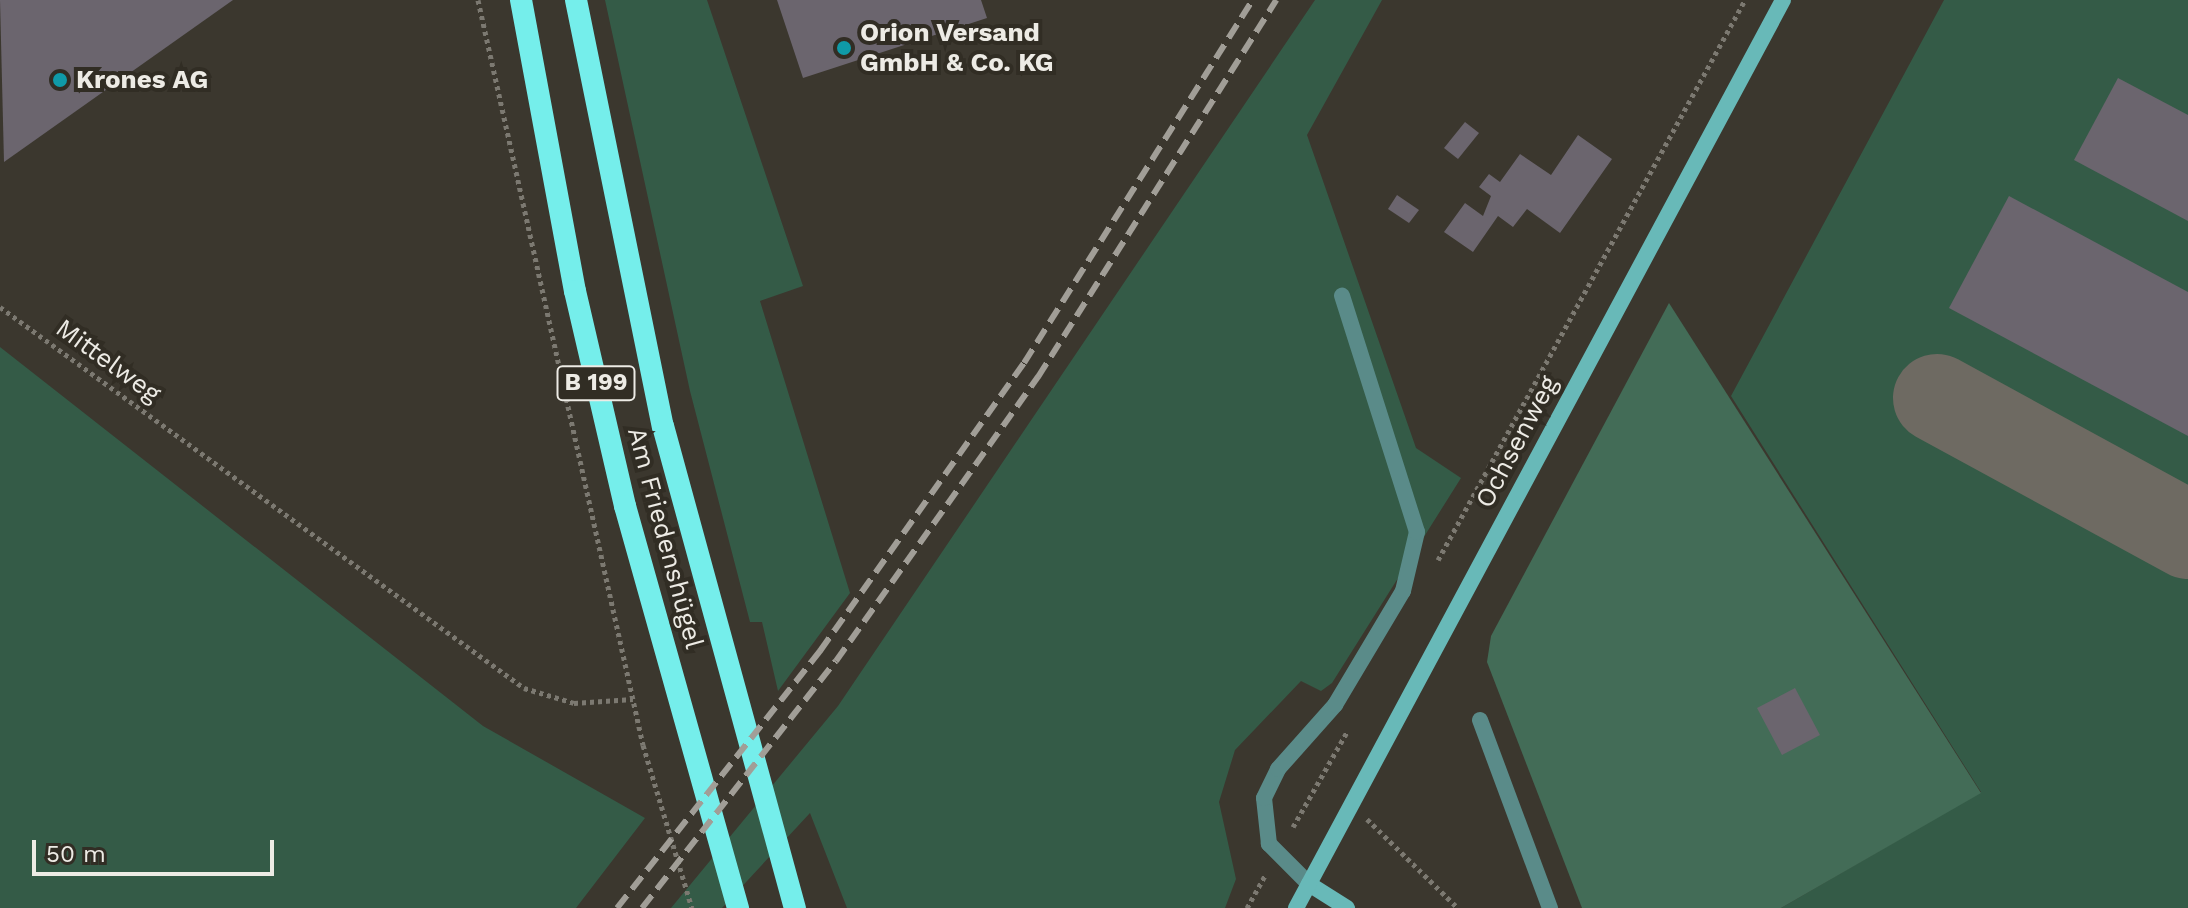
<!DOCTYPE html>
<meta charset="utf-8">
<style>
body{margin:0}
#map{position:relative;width:2188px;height:908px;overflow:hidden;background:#3b372e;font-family:"Work Sans",sans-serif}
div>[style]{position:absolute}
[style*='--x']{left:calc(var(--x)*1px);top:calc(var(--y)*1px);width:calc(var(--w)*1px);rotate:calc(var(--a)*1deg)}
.green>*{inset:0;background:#345b47}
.forest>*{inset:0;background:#436c57}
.taxiway>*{height:88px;margin:-44px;padding:0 44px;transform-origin:44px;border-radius:44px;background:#6e6a62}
.building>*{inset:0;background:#6b656e}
.path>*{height:5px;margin-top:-2.5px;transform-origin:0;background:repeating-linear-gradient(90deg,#7c7971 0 4px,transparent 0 8px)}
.service>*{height:16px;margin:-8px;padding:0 8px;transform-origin:8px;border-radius:8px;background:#5a8b89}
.secondary>*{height:16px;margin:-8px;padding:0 8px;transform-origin:8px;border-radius:8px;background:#68b9b8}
.trunk>*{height:22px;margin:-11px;padding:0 11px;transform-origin:11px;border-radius:11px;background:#75eeeb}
.rail>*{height:6px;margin-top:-3px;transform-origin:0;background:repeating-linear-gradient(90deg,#a19e97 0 16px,transparent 0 24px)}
.dots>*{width:22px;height:22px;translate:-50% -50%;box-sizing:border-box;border:4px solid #312d24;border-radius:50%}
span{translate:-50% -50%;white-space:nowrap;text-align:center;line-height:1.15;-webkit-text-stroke:8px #312d24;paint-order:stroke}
.shield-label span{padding:2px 6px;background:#312d24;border:2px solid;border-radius:6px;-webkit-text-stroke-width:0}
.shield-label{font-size:24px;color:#edebe5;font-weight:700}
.poi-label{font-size:26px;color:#edebe5;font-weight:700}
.left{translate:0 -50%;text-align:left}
.street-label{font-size:26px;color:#edebe5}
.scale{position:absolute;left:32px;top:840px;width:242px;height:36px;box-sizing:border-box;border:4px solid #edebe5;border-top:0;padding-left:10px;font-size:24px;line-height:28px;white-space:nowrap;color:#edebe5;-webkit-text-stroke:6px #312d24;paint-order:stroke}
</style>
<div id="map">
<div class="green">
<i style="clip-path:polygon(605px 0,707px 0,803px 286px,760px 301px,850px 593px,778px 691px,762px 622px,750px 622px,690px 391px)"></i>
<i style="clip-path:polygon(1315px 0,1382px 0,1307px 135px,1416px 448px,1461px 478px,1332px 683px,1321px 691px,1301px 681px,1235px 750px,1219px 802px,1236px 879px,1225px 908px,847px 908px,810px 813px,722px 908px,671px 908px,838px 706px)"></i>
<i style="clip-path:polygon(1944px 0,2188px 0,2188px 908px,1781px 908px,1981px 792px,1731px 396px)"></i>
<i style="clip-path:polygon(0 347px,483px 726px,645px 818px,576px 908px,0 908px)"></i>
</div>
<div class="forest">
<i style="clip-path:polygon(1669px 303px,1981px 793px,1781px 908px,1582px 908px,1487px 662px,1491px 636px)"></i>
</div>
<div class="taxiway">
<i style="--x:1937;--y:398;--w:286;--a:28.6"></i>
</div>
<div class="building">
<i style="clip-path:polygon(0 0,233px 0,4px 162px)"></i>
<i style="clip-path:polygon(777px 0,981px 0,987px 18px,803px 78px)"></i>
<i style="clip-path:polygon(2118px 78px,2188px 115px,2188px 221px,2074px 160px)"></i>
<i style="clip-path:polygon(1465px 122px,1479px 133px,1458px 159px,1444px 148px)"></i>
<i style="clip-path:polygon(1578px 135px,1612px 159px,1560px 233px,1527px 209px,1513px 227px,1498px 216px,1473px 252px,1444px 232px,1465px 203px,1483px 216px,1491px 196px,1479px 187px,1489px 174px,1500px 182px,1520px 154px,1551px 175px)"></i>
<i style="clip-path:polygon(1397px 195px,1419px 210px,1409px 223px,1388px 209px)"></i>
<i style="clip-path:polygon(2009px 196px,2188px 292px,2188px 436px,1949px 308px)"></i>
<i style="clip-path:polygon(1795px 688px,1820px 735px,1782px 755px,1757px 708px)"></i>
</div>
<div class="path">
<i style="--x:478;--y:0;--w:763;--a:77.51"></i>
<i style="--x:643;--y:745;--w:170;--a:73.3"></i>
<i style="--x:0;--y:307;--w:648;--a:36.02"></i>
<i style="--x:524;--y:688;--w:52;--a:16.7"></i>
<i style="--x:574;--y:703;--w:59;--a:-3.9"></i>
<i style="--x:1438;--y:560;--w:639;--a:-61.27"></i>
<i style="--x:1367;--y:819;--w:127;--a:44.4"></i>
<i style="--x:1293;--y:827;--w:109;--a:-60.4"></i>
<i style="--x:1247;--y:908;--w:39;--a:-61"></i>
</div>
<div class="service">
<i style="--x:1480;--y:720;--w:201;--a:69.6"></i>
<i style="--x:1309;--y:884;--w:57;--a:-135"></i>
<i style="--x:1269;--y:844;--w:46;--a:-96.2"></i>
<i style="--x:1264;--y:798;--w:32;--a:-64"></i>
<i style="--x:1278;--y:769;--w:86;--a:-48.3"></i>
<i style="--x:1335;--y:705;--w:133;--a:-59.2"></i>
<i style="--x:1403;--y:591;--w:61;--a:-76.7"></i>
<i style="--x:1417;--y:532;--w:248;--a:-107.6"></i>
</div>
<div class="secondary">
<i style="--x:1309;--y:884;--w:45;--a:32.3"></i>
<i style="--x:1296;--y:908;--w:1030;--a:-61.79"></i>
</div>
<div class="trunk">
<i style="--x:521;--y:0;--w:296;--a:79.5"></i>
<i style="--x:575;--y:291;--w:221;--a:76.9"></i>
<i style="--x:625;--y:506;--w:418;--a:74.3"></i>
<i style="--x:576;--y:0;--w:435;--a:78.5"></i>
<i style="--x:663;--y:426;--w:500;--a:74.7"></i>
</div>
<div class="rail">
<i style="--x:617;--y:908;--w:328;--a:-51.7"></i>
<i style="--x:820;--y:651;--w:353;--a:-54.7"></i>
<i style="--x:1024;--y:363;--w:429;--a:-57.8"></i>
<i style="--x:642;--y:908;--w:314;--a:-51.9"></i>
<i style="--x:836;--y:661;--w:349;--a:-54.6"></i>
<i style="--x:1038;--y:377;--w:446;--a:-57.7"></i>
</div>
<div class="dots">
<i style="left:844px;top:48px;background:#0f9aa8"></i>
<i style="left:60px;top:80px;background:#0f9aa8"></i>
</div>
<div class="shield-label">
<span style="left:596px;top:383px">B 199</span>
</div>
<div class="poi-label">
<span class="left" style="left:860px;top:48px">Orion Versand<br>GmbH &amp; Co. KG</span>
<span class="left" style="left:76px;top:80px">Krones AG</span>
</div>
<div class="street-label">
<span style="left:108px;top:361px;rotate:36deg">Mittelweg</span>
<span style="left:1517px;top:442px;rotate:-62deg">Ochsenweg</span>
<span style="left:665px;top:538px;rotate:75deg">Am Friedenshügel</span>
</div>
<div class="scale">50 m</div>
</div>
